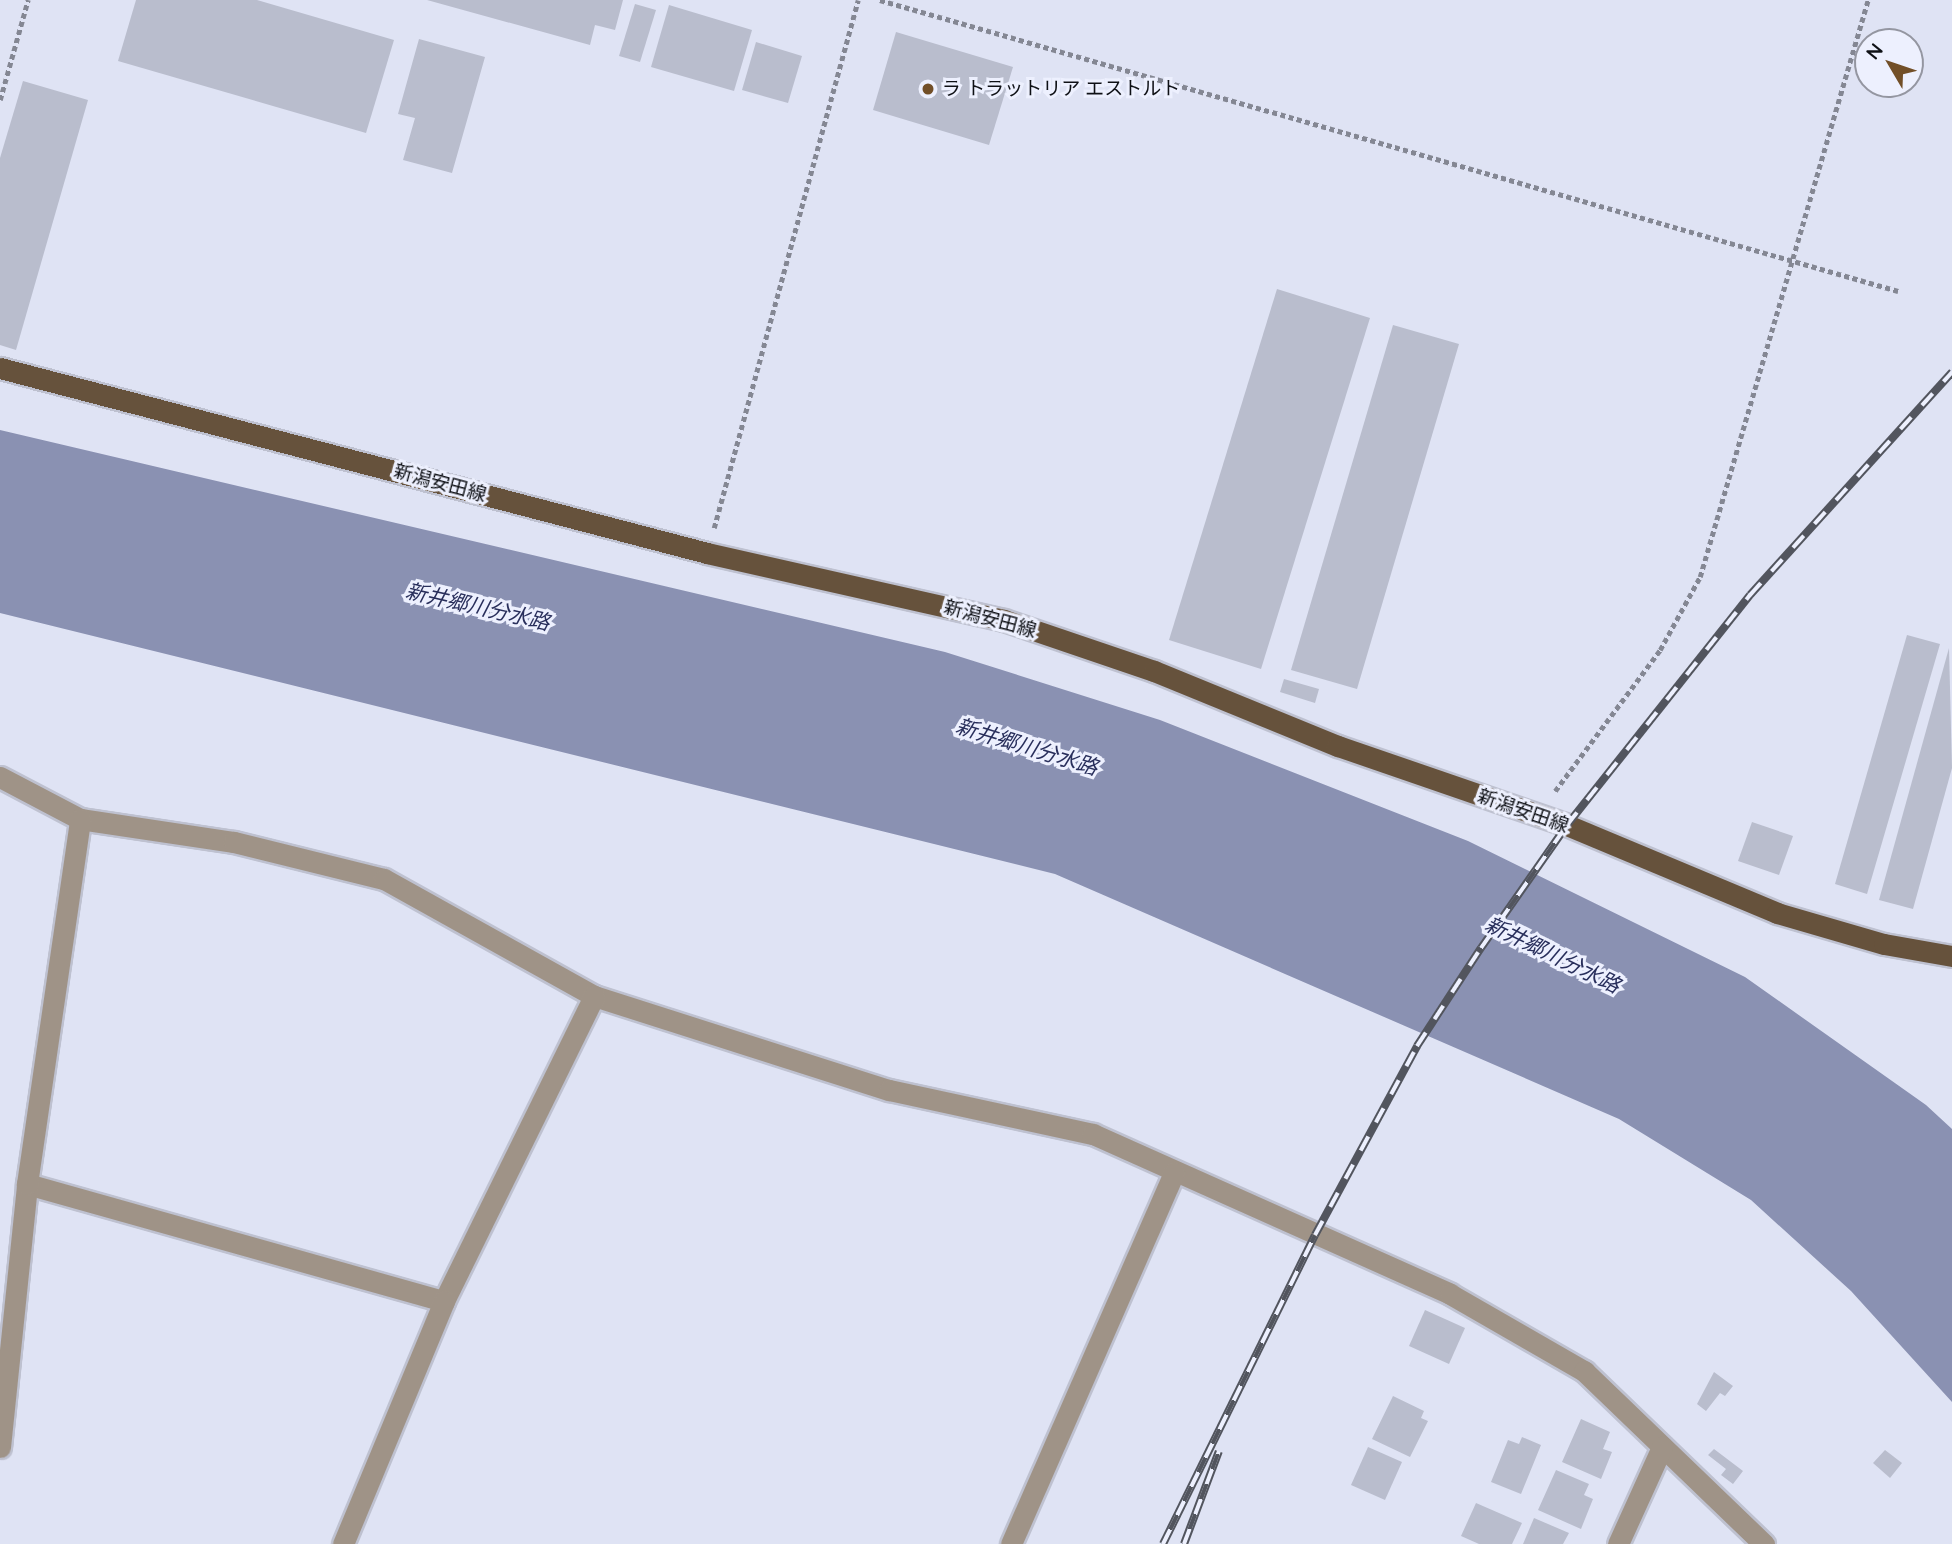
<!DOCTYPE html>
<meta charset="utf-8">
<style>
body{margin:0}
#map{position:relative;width:1952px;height:1544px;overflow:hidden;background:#dfe3f4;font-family:Quicksand,"Noto Sans JP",sans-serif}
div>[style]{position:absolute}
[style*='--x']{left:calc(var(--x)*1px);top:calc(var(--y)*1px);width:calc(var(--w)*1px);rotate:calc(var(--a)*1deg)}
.water>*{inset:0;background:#8a91b2}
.building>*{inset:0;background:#b9bdcd}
.path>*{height:4.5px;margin-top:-2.25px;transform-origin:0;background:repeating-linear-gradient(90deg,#848793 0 5px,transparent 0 8.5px)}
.roads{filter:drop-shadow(2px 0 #bec1d0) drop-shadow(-2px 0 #bec1d0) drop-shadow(0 2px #bec1d0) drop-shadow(0 -2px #bec1d0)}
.minor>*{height:21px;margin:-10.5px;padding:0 10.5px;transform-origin:10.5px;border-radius:10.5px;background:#9f9387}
.major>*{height:21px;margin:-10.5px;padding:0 10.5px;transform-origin:10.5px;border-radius:10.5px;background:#66523c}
.rail>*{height:8px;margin-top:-4px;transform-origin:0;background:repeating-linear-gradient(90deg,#edf0fe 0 16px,#52555e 0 32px);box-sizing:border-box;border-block:2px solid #52555e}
.dots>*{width:19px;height:19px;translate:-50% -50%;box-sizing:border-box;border:4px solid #edf0fe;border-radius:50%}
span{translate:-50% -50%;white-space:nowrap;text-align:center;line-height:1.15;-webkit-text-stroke:6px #edf0fe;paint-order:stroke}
.poi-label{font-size:19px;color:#0e1015}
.left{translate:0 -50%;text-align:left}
.street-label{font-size:19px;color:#0e1015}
.water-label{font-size:21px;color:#292f5c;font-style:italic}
.north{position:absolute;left:1854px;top:28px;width:70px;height:70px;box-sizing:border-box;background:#edf0fe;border:2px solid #9496a1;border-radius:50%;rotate:309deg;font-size:19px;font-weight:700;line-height:28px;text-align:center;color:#0e1015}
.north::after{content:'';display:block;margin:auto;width:24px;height:32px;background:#724f28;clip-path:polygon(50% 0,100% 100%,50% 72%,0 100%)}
</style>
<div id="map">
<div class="water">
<i style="clip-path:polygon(0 430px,945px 652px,1160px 720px,1468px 841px,1745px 977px,1926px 1105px,1952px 1129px,1952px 1402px,1851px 1291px,1751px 1200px,1619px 1119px,1055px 874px,0 613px)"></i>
</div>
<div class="building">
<i style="clip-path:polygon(136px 0,257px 0,394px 40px,366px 133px,118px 61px)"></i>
<i style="clip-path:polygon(427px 0,623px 0,615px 30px,595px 25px,590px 45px)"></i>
<i style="clip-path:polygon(635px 4px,656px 10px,640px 62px,619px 56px)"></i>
<i style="clip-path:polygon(669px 5px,752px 30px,734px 91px,651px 67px)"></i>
<i style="clip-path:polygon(896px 32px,1013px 67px,989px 145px,873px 110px)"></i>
<i style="clip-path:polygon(419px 39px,485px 57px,452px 173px,403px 160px,415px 118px,398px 114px)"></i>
<i style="clip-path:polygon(756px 42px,802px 56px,788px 103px,742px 90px)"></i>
<i style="clip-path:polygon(23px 81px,88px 100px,16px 350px,0 345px,0 158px)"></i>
<i style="clip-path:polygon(1277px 289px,1370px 318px,1261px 669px,1169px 640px)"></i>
<i style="clip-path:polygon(1393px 325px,1459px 344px,1357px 689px,1291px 670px)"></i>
<i style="clip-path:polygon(1907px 635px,1940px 644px,1867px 894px,1835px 884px)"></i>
<i style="clip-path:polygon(1949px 648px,1952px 768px,1913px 909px,1879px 900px)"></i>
<i style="clip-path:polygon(1284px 679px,1319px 689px,1315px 703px,1280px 692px)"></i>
<i style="clip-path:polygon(1752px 822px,1793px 836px,1779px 875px,1738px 861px)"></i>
<i style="clip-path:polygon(1425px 1310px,1465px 1328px,1449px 1364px,1409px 1346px)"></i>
<i style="clip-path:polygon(1714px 1372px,1733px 1386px,1725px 1396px,1720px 1393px,1706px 1411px,1697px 1404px)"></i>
<i style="clip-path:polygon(1393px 1396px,1424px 1411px,1421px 1418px,1428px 1421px,1410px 1457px,1372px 1439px)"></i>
<i style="clip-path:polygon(1581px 1419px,1610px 1432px,1603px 1449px,1612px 1452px,1601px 1479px,1562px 1462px)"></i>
<i style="clip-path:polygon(1522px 1437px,1541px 1445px,1521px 1494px,1491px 1482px,1508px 1440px,1519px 1444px)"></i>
<i style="clip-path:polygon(1368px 1447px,1402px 1462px,1385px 1500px,1351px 1485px)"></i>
<i style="clip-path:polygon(1714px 1449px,1743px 1471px,1733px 1484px,1721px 1475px,1726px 1469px,1708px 1455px)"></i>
<i style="clip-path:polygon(1885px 1450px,1902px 1463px,1890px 1478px,1873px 1463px)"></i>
<i style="clip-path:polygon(1556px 1470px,1589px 1484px,1584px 1495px,1593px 1499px,1581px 1529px,1538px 1510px)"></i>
<i style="clip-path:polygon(1476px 1503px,1522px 1523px,1512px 1544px,1479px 1544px,1461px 1536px)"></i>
<i style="clip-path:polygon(1534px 1518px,1569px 1533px,1563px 1544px,1523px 1544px)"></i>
</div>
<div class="path">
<i style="--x:880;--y:0;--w:1059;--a:15.95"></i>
<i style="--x:0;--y:100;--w:104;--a:-74.4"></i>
<i style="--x:714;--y:528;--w:547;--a:-74.74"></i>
<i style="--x:1555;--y:791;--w:176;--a:-53.3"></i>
<i style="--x:1660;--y:650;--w:83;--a:-61.3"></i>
<i style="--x:1700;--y:577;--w:601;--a:-73.77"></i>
</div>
<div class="roads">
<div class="minor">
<i style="--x:0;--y:777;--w:90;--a:27.7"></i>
<i style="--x:80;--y:819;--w:156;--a:8.5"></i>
<i style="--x:234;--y:842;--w:154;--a:13.9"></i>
<i style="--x:384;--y:879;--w:240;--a:29.1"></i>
<i style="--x:594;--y:996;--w:310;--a:17.7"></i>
<i style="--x:889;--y:1090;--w:209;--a:12.2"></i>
<i style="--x:1093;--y:1134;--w:391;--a:24.1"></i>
<i style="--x:1450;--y:1294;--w:155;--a:29.9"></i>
<i style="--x:1584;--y:1371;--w:250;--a:43.9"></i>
<i style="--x:27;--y:1184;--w:433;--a:15.7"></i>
<i style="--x:444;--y:1301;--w:340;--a:-63.8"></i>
<i style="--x:0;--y:1447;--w:264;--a:-84.1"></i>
<i style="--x:27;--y:1184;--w:369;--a:-81.7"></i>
<i style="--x:343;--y:1544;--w:263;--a:-67.4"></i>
<i style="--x:1011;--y:1544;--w:406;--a:-66.3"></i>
<i style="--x:1618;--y:1544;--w:107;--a:-65.6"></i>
</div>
<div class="major">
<i style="--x:0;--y:368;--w:731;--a:14.66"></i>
<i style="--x:707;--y:553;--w:304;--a:12.7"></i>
<i style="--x:1004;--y:620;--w:158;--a:18.8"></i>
<i style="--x:1154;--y:671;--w:199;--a:22.2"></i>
<i style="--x:1338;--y:746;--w:242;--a:19"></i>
<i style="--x:1567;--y:825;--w:228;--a:22.7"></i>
<i style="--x:1777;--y:913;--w:111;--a:16.2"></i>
<i style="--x:1884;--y:944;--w:69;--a:10"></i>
</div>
</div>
<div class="rail">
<i style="--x:1163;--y:1544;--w:344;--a:-63.8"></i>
<i style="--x:1315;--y:1235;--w:215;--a:-61.6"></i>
<i style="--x:1417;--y:1046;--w:117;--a:-56.9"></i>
<i style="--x:1481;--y:948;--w:150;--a:-55"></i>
<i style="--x:1567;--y:825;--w:294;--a:-51.5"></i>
<i style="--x:1750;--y:595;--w:301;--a:-47.8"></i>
<i style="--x:1184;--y:1544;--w:99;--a:-69.4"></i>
</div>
<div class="dots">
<i style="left:928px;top:89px;background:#724f28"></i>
</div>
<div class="poi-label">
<span class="left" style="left:942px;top:89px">ラ トラットリア エストルト</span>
</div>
<div class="street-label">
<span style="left:440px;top:483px;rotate:15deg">新潟安田線</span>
<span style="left:990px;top:619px;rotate:15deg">新潟安田線</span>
<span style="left:1523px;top:811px;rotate:19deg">新潟安田線</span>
</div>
<div class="water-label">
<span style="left:478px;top:606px;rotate:13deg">新井郷川分水路</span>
<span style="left:1027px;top:746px;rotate:17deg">新井郷川分水路</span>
<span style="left:1553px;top:954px;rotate:26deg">新井郷川分水路</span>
</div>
<div class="north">N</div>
</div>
